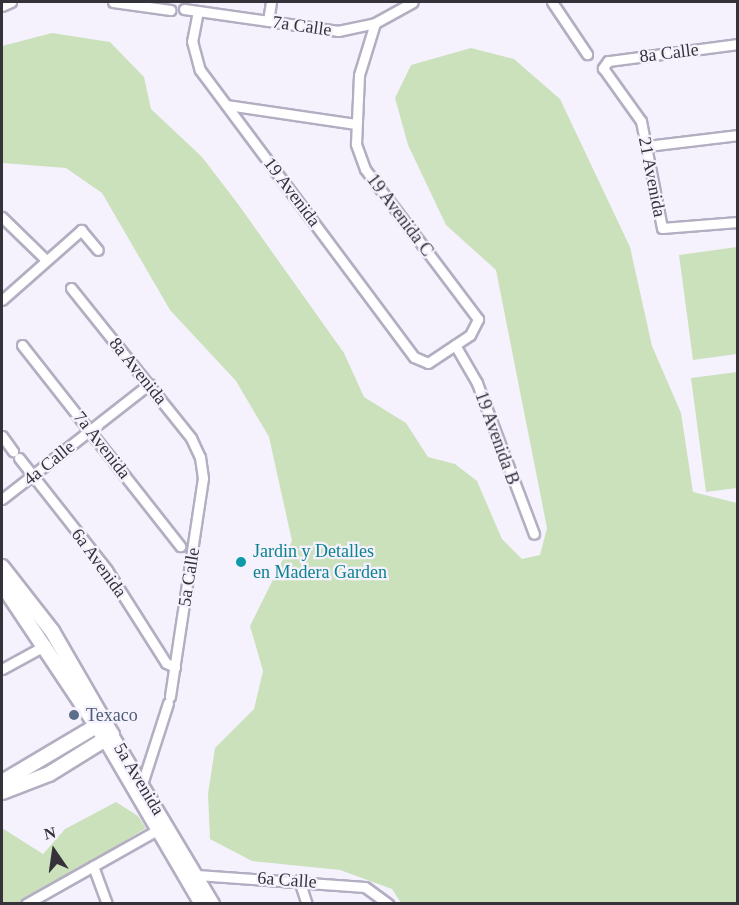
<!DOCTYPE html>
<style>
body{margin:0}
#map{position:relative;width:739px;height:905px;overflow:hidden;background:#f5f2fe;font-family:"Times New Roman",serif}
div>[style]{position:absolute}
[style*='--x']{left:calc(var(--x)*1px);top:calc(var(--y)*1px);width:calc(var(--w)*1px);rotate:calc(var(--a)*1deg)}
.green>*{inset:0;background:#cbe1bc}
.roads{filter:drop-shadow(2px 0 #b3aec1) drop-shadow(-2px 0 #b3aec1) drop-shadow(0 2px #b3aec1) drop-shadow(0 -2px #b3aec1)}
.minor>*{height:9px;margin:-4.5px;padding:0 4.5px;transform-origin:4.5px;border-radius:4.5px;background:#fff}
.tertiary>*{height:12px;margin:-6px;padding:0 6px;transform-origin:6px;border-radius:6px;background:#fff}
.secondary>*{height:14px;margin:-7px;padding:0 7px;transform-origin:7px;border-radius:7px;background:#fff}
.dots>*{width:16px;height:16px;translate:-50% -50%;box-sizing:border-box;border:3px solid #f5f2fe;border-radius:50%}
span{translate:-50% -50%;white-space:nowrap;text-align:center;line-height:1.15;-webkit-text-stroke:4.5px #f5f2fe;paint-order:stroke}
.street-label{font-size:18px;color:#35323a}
.culture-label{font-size:18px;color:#0d838f}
.left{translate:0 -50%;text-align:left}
.service-label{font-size:18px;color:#4e5e75}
.frame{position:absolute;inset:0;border:3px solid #35323a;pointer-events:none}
.north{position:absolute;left:24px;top:821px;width:60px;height:60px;-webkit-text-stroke:4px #f5f2fe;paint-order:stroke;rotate:347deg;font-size:16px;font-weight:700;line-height:24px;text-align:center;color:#35323a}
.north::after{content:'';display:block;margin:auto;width:21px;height:27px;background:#35323a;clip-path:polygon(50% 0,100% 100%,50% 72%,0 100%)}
</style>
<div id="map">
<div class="green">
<i style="clip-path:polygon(52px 33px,110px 42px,144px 77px,151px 109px,202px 157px,238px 204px,344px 353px,364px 397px,406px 423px,428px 457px,455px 464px,477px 481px,502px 539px,522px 559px,540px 555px,547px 528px,496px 270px,446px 225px,408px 145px,395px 98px,411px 65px,471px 48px,514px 59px,560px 99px,630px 247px,652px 346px,681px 413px,693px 492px,737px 503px,737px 903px,401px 903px,392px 889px,340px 870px,252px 861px,210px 839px,208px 794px,215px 748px,254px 709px,263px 671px,250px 626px,292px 541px,269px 437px,236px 381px,170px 310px,102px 193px,66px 168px,2px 163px,2px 46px)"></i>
<i style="clip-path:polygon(737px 247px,737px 354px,693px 360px,679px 255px)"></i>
<i style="clip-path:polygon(737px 372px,737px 488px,706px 492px,691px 378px)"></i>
<i style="clip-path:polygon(116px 802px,138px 816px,146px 828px,22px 904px,2px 903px,2px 828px,43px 854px,65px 829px)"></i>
</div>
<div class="roads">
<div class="minor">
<i style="--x:113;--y:2;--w:58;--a:8"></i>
<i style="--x:552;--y:2;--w:63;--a:56.1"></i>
<i style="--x:2;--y:6;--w:10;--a:-24"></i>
<i style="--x:184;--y:9;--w:156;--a:8.1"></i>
<i style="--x:338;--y:31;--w:38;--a:-12"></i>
<i style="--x:375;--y:23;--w:43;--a:-28.9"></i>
<i style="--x:198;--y:11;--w:31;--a:101"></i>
<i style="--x:192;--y:41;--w:30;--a:75"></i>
<i style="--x:200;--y:70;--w:358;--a:53.3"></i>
<i style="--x:414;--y:357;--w:15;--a:23"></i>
<i style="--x:428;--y:363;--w:50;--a:-33.7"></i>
<i style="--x:470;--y:335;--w:18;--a:-63"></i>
<i style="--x:478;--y:319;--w:188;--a:-127"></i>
<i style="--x:365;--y:169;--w:27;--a:-110"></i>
<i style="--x:356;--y:144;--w:69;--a:-87.5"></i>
<i style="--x:359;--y:75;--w:54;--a:-72.9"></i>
<i style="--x:268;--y:21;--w:19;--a:-81"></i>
<i style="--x:738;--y:44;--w:131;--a:172.5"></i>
<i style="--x:608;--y:61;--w:9;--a:126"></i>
<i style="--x:603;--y:68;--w:65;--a:54.4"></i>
<i style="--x:641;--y:121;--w:109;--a:78.9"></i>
<i style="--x:662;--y:228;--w:76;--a:-4.5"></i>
<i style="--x:227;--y:105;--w:129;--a:8.4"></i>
<i style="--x:647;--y:146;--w:92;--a:-6.9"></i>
<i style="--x:2;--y:217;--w:59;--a:44.3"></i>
<i style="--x:71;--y:288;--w:192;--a:51.3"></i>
<i style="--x:191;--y:438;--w:21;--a:65"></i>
<i style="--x:200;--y:457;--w:21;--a:82"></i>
<i style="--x:203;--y:478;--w:221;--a:98.6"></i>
<i style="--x:2;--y:300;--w:106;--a:-41.5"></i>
<i style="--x:81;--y:230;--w:26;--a:50"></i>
<i style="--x:22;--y:345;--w:256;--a:51.8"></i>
<i style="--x:455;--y:345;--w:44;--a:59.9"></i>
<i style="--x:477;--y:383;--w:161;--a:69.3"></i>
<i style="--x:2;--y:436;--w:19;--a:54"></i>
<i style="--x:19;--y:458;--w:142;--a:51.8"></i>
<i style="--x:107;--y:570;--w:110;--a:57.6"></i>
<i style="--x:166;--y:663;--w:10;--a:24"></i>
<i style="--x:2;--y:499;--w:187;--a:-38"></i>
<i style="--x:2;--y:669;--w:50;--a:-28.6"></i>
<i style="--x:142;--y:784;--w:85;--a:-72.2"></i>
<i style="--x:93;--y:866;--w:40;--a:69.8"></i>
<i style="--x:197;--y:875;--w:168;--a:4.1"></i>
<i style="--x:365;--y:887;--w:29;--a:36"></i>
<i style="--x:299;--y:880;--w:25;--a:72"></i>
<i style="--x:26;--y:904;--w:153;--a:-29.4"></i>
</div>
<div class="tertiary">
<i style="--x:112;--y:735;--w:197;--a:59.1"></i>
<i style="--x:105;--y:740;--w:190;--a:59.7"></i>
</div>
<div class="secondary">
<i style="--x:2;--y:567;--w:81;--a:52"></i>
<i style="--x:52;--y:631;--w:120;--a:60"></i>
<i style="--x:112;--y:735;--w:74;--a:148.2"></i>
<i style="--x:49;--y:774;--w:50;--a:159"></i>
<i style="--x:2;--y:584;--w:184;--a:56.3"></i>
<i style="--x:2;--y:782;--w:117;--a:-30.7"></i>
</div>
</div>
<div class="dots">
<i style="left:241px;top:562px;background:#0f9aa8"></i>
<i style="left:74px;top:715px;background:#5c6f8a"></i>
</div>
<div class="street-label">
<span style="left:302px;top:26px;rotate:8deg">7a Calle</span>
<span style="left:669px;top:53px;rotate:-7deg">8a Calle</span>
<span style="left:652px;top:177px;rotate:79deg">21 Avenida</span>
<span style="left:292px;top:192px;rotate:53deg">19 Avenida</span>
<span style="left:400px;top:215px;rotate:53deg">19 Avenida C</span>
<span style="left:138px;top:371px;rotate:51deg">8a Avenida</span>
<span style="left:497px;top:438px;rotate:70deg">19 Avenida B</span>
<span style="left:102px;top:445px;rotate:52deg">7a Avenida</span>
<span style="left:49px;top:463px;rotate:-39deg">4a Calle</span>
<span style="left:99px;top:563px;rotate:54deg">6a Avenida</span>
<span style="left:189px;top:577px;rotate:-81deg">5a Calle</span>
<span style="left:139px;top:779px;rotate:59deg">5a Avenida</span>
<span style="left:287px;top:880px;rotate:4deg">6a Calle</span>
</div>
<div class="culture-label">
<span class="left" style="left:253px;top:562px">Jardin y Detalles<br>en Madera Garden</span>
</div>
<div class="service-label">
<span class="left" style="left:86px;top:715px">Texaco</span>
</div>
<div class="frame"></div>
<div class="north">N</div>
</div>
